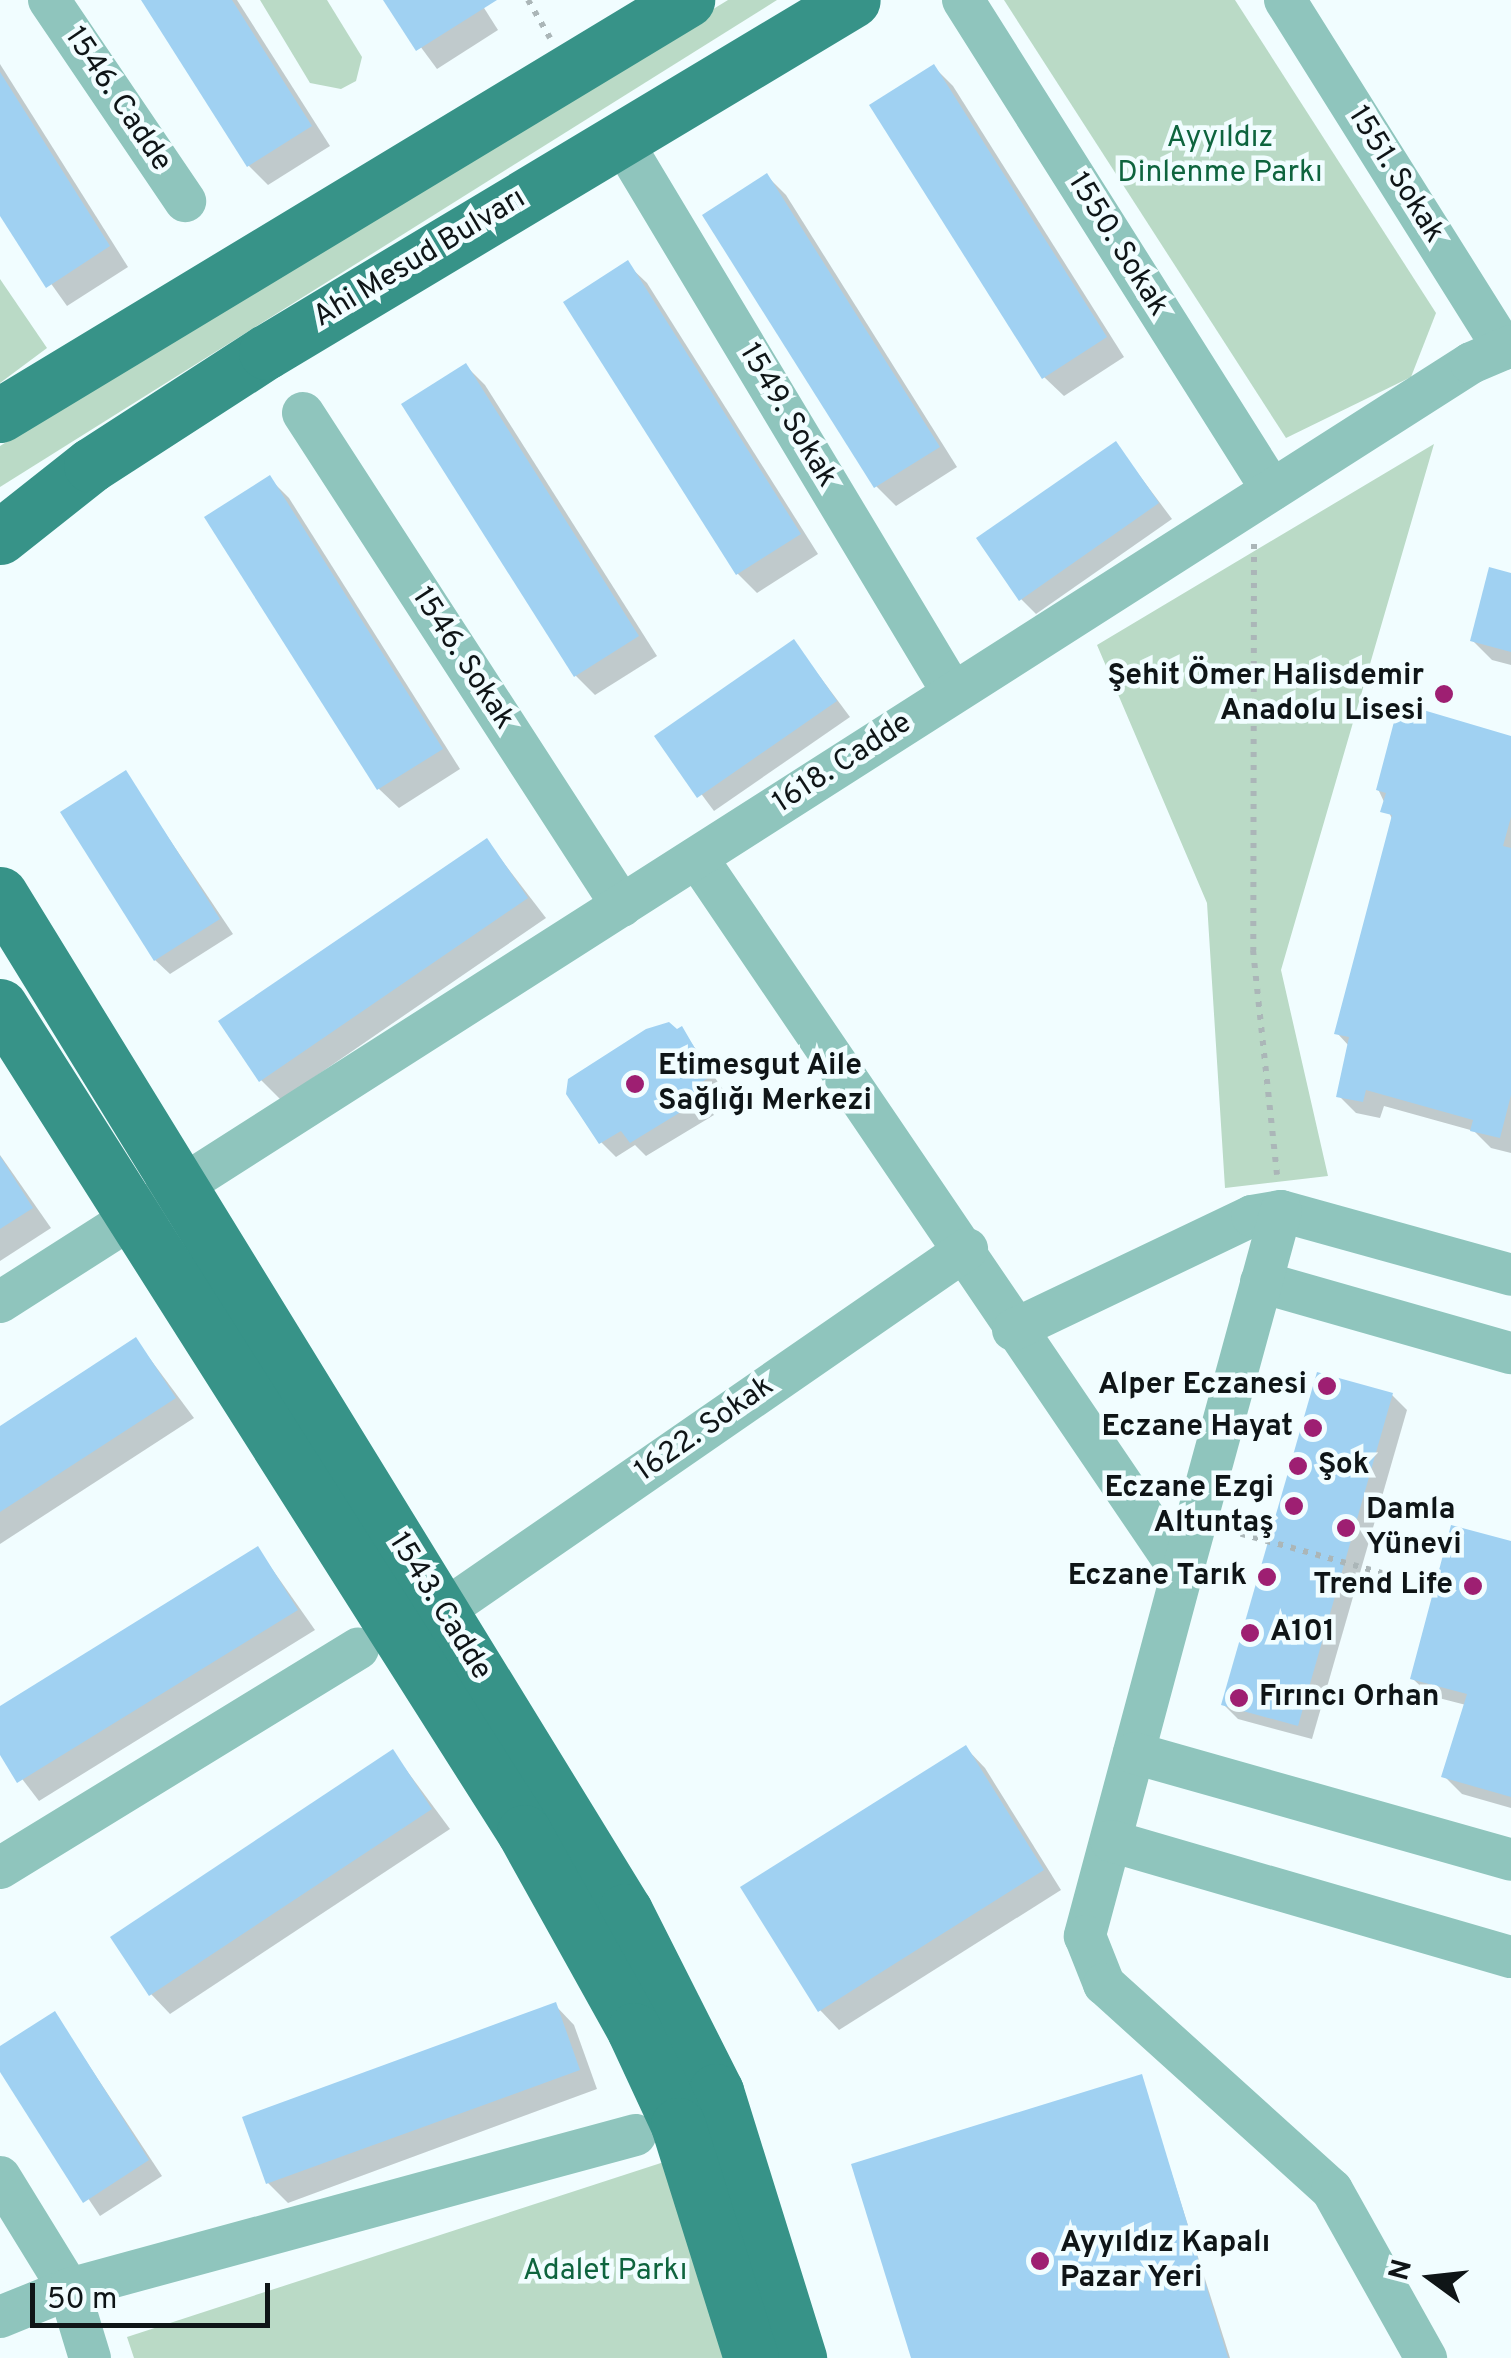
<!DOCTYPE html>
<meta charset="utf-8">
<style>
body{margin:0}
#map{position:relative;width:1511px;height:2358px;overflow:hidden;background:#f1fdff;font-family:Overpass,sans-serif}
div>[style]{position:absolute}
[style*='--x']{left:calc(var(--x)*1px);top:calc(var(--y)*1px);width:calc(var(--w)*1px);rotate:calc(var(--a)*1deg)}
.green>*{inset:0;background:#badac6}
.shadow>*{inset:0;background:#0003}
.building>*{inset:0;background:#a0d1f2}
.path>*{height:6px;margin-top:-3px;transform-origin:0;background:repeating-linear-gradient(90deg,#abb6b8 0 5px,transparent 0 13px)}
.minor>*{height:42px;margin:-21px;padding:0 21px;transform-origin:21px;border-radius:21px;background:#8fc5bd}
.major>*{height:55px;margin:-27.5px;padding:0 27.5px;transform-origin:27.5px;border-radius:27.5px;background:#379388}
.dots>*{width:28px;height:28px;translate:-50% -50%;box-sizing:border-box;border:5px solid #f1fdff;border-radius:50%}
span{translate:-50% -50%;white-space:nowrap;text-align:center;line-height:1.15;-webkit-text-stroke:9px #f1fdff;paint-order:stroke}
.street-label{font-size:30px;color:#0f1517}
.park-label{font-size:30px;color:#0e643e}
.poi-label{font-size:30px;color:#0f1517;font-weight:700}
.right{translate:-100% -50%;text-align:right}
.left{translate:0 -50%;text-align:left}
.north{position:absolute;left:1381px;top:2228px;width:100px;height:100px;-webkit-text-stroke:8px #f1fdff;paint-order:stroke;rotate:285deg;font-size:28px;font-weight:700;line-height:40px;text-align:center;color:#0f1517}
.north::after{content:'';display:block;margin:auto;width:35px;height:45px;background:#0f1517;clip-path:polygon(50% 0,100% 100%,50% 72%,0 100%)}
.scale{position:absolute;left:30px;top:2283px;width:240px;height:45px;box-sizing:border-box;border:5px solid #0f1517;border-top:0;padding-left:12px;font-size:30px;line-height:35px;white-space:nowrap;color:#0f1517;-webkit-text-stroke:8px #f1fdff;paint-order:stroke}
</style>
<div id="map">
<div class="green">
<i style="clip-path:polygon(260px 0,327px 0,362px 57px,356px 81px,341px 89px,310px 83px)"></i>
<i style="clip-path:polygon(728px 0,777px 0,0 487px,0 446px)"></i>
<i style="clip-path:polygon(1004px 0,1235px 0,1436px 313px,1411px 377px,1286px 438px)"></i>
<i style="clip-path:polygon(0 279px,47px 348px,0 383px)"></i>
<i style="clip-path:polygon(1434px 444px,1281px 970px,1328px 1176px,1225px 1188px,1207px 903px,1097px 645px)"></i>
<i style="clip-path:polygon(664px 2162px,724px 2358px,134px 2358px,127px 2337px)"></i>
</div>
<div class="shadow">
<i style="clip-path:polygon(144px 0,237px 0,330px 146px,268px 185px,249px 166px)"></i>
<i style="clip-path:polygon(386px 0,479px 0,498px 30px,437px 69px)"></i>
<i style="clip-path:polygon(0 64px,128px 267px,67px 306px,0 212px)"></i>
<i style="clip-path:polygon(934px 67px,953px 86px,1124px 357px,1064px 396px,1044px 377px)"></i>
<i style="clip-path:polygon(767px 176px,786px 195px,957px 467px,896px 506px,876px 486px)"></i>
<i style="clip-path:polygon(627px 264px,647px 283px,818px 554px,757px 593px,738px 574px,566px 303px)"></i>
<i style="clip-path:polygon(466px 366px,485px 385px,657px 656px,595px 695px,576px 676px)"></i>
<i style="clip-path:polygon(1116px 444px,1172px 519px,1036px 614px,1021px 599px)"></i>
<i style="clip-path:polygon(269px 478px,289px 498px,460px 769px,399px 808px,379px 789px,208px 518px)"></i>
<i style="clip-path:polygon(1511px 576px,1511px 665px,1492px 660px,1472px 640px)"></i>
<i style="clip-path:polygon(794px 642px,850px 717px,714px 811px,658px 736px)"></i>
<i style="clip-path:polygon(1511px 739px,1511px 1153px,1491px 1148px,1474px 1131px,1384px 1106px,1380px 1118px,1356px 1113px,1339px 1096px,1349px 1046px,1337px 1033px,1393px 821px,1378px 789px)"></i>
<i style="clip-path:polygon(125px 773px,233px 934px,170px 974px,155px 960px)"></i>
<i style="clip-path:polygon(487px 841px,546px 918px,281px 1100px,261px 1080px)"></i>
<i style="clip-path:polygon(682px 1029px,724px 1091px,706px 1104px,714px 1115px,646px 1156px,635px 1145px,616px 1157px,601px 1142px)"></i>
<i style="clip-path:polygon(0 1155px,51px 1228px,0 1261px)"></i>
<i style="clip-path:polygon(136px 1340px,194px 1418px,0 1544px,0 1429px)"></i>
<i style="clip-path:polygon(1392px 1395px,1407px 1410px,1312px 1739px,1238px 1719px,1224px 1705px)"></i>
<i style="clip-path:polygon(1511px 1544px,1511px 1808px,1462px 1794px,1444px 1776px,1466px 1705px,1431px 1696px,1413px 1679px)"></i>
<i style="clip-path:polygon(258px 1549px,315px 1630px,39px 1801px,0 1750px,0 1709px)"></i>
<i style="clip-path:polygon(966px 1748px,985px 1768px,1061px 1890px,839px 2030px,820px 2010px)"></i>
<i style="clip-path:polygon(393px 1752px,450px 1829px,170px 2014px,151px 1994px)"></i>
<i style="clip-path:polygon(555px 2005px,574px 2025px,597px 2089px,288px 2203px,268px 2183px)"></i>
<i style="clip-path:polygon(55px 2014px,162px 2176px,100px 2216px,0 2067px,0 2049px)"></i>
<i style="clip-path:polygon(1141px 2077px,1230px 2358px,913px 2358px)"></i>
</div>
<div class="building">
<i style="clip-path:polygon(141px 0,232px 0,312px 126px,247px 167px)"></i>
<i style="clip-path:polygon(383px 0,497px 0,416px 51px)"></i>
<i style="clip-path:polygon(934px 64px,1107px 337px,1042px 379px,869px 105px)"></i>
<i style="clip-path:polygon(0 72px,110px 246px,46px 288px,0 216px)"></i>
<i style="clip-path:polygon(767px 173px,940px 447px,874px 488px,702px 215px)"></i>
<i style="clip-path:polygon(628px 260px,801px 534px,736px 575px,563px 302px)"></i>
<i style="clip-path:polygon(466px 363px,639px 636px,574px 677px,401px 404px)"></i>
<i style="clip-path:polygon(1116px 441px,1159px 503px,1019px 601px,976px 538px)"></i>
<i style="clip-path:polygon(270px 475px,443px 749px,377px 790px,204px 517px)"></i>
<i style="clip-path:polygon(1489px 567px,1511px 573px,1511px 652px,1470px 641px)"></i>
<i style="clip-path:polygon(794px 639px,837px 701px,697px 798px,654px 736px)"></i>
<i style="clip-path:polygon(1413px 707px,1511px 736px,1511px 817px,1503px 846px,1511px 848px,1511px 1095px,1500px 1138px,1470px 1131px,1473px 1120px,1366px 1090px,1363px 1102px,1336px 1097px,1349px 1037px,1334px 1034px,1392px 815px,1380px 812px,1386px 793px,1376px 790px,1395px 718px,1408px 723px)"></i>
<i style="clip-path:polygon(126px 770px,220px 919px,154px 961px,60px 812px)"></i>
<i style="clip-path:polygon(487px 838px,528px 898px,259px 1082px,218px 1021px)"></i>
<i style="clip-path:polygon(669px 1022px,677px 1029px,682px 1026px,711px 1076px,693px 1088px,702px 1099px,630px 1143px,621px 1131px,599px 1144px,566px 1094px,568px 1079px,646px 1029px)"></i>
<i style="clip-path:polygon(0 1156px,33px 1208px,0 1229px)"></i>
<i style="clip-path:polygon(136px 1337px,176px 1398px,0 1512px,0 1426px)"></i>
<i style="clip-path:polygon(1317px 1372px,1393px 1393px,1298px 1726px,1221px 1705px)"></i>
<i style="clip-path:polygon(1451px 1525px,1511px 1541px,1511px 1797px,1441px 1777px,1467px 1694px,1410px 1679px)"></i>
<i style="clip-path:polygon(258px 1546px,298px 1610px,17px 1783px,0 1755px,0 1706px)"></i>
<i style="clip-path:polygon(966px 1745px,1044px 1870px,818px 2012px,740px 1887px)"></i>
<i style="clip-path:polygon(393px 1749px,432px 1809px,149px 1996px,110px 1937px)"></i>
<i style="clip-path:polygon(556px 2002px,580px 2070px,266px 2184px,242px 2117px)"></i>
<i style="clip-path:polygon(55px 2011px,149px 2160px,83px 2203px,0 2072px,0 2046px)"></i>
<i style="clip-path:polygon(1142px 2074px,1228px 2358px,911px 2358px,851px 2164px)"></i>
</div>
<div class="path">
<i style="--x:528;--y:0;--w:44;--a:59.9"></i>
<i style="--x:1254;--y:544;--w:406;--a:90.1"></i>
<i style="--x:1253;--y:950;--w:226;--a:83.9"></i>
<i style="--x:1228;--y:1530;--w:164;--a:15.6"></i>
</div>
<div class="minor">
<i style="--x:49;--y:0;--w:243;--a:55.9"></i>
<i style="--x:963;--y:0;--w:579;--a:57.76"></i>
<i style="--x:1285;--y:0;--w:412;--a:57.9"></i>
<i style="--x:620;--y:138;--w:647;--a:59.04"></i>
<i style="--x:303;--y:413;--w:587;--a:57.09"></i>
<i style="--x:697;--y:858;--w:864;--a:55.85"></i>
<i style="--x:1182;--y:1573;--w:376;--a:105"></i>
<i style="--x:1085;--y:1936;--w:52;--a:68.4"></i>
<i style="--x:1104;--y:1984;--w:307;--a:42.1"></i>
<i style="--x:1332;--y:2190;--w:193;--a:60.8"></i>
<i style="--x:1261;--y:1282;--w:260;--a:15.9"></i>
<i style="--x:0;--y:1302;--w:1745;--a:-32.55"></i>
<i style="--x:1471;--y:363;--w:43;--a:-23"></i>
<i style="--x:1013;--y:1330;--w:265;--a:-25.5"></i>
<i style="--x:1252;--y:1216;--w:29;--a:-10"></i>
<i style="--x:1281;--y:1211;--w:239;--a:15.5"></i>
<i style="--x:1182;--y:1573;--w:375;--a:-74.7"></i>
<i style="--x:443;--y:1611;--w:637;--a:-34.64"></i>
<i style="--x:1134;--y:1753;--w:392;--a:15.8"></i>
<i style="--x:1111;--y:1841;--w:416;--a:16.2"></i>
<i style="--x:0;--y:1868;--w:420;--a:-31.5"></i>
<i style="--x:0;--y:2177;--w:132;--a:58.4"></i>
<i style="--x:69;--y:2289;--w:72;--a:73.1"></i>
<i style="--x:0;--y:2317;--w:74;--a:-22.1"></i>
<i style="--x:69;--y:2289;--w:587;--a:-15.22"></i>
</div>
<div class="major">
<i style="--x:0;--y:415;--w:803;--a:-31.14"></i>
<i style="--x:0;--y:537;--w:116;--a:-38.4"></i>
<i style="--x:91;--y:465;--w:208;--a:-32.9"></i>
<i style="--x:266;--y:352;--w:684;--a:-30.95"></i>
<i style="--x:0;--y:894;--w:1194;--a:58.43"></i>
<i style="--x:625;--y:1911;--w:202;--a:63.2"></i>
<i style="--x:716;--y:2091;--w:280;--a:72.7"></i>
<i style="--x:0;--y:1006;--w:978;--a:57.61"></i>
<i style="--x:524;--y:1832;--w:227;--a:60.9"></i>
<i style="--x:634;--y:2030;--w:105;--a:65.1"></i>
<i style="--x:678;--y:2125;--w:244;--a:72.6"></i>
</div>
<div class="dots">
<i style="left:1444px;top:694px;background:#9e1f72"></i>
<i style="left:635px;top:1084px;background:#9e1f72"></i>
<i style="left:1327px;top:1386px;background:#9e1f72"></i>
<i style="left:1313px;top:1428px;background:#9e1f72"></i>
<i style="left:1298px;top:1466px;background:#9e1f72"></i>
<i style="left:1294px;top:1506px;background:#9e1f72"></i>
<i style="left:1346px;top:1528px;background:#9e1f72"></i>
<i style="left:1267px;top:1577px;background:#9e1f72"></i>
<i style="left:1473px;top:1586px;background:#9e1f72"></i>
<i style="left:1250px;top:1633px;background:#9e1f72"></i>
<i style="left:1239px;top:1698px;background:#9e1f72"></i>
<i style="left:1040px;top:2261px;background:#9e1f72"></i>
</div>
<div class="street-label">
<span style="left:117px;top:100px;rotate:56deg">1546. Cadde</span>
<span style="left:1395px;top:175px;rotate:58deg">1551. Sokak</span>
<span style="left:1117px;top:245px;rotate:58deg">1550. Sokak</span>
<span style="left:420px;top:259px;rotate:-31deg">Ahi Mesud Bulvarı</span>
<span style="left:787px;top:416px;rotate:59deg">1549. Sokak</span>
<span style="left:462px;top:659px;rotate:57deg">1546. Sokak</span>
<span style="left:843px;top:764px;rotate:-33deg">1618. Cadde</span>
<span style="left:705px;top:1430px;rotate:-35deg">1622. Sokak</span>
<span style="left:439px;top:1607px;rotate:58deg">1543. Cadde</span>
</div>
<div class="park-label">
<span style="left:1220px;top:156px">Ayyıldız<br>Dinlenme Parkı</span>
<span style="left:605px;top:2272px">Adalet Parkı</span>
</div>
<div class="poi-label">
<span class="right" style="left:1424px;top:694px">Şehit Ömer Halisdemir<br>Anadolu Lisesi</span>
<span class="left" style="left:658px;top:1084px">Etimesgut Aile<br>Sağlığı Merkezi</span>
<span class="right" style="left:1307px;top:1386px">Alper Eczanesi</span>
<span class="right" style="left:1293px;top:1428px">Eczane Hayat</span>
<span class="left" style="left:1318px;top:1466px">Şok</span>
<span class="right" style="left:1274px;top:1506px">Eczane Ezgi<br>Altuntaş</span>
<span class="left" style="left:1366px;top:1528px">Damla<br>Yünevi</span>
<span class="right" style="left:1247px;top:1577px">Eczane Tarık</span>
<span class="right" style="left:1453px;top:1586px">Trend Life</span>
<span class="left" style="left:1270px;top:1633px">A101</span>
<span class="left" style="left:1259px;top:1698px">Fırıncı Orhan</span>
<span class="left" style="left:1060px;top:2261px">Ayyıldız Kapalı<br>Pazar Yeri</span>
</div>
<div class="north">N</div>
<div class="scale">50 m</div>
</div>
